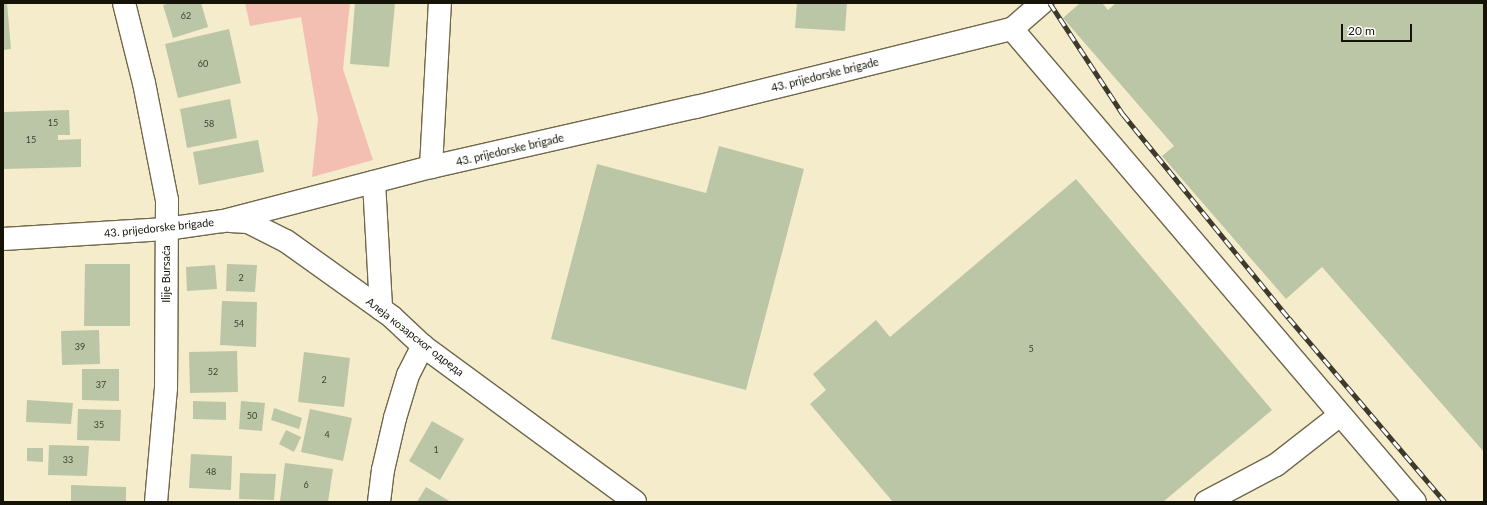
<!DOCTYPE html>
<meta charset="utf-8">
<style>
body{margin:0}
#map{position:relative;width:1487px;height:505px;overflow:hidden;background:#f5eccc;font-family:Lato,sans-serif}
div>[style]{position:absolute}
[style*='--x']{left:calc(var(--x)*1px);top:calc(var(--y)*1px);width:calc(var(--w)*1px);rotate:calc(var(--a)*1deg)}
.green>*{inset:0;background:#f4bfb3}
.building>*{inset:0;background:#bbc6a7}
.roads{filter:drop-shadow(1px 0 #70674b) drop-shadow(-1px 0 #70674b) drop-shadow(0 1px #70674b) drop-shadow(0 -1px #70674b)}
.minor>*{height:22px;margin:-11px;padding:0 11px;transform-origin:11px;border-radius:11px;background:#fff}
.rail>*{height:4.5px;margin-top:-2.25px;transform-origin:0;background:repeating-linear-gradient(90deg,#fff 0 9px,#3e3a2b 0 18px);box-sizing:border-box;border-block:1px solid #3e3a2b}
span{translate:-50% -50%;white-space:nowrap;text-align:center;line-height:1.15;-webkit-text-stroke:4px #fff;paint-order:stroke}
.number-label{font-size:9px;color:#3e3f2f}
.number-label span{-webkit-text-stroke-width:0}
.street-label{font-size:11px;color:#151207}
.frame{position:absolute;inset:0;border:4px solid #151207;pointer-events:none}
.scale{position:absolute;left:1341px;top:24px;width:71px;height:18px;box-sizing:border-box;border:2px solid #151207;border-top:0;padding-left:5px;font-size:12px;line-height:14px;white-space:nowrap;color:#151207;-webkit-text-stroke:3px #fff;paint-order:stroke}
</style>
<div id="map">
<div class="green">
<i style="clip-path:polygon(245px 3px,350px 3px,343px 69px,373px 160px,312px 177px,318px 119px,301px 17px,250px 26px)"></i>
</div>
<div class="building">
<i style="clip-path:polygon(3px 3px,7px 3px,11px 49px,3px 50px)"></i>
<i style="clip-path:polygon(170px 3px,201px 3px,208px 27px,173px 38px,163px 5px)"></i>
<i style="clip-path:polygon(355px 3px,395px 3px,389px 67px,350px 64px)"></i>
<i style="clip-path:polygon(797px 3px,847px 3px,845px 31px,795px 28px)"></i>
<i style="clip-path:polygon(1080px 3px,1102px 3px,1108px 10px,1116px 3px,1484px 3px,1484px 452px,1322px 267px,1286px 299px,1162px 156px,1174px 146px,1063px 18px)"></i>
<i style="clip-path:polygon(229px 29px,241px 83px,178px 98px,165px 44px)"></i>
<i style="clip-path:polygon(230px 99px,237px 138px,187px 148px,180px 109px)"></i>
<i style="clip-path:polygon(69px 110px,70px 135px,58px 135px,58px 140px,81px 139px,81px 167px,3px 169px,3px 112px)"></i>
<i style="clip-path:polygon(258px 140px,264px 172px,199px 185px,193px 152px)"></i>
<i style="clip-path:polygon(719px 146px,804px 169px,746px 390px,551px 339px,597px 164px,706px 193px)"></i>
<i style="clip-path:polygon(1076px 179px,1272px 410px,1163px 502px,893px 502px,810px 404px,826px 390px,813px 374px,876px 320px,890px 337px)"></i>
<i style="clip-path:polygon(85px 264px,130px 264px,130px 326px,84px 326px)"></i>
<i style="clip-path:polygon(227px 264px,257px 265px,255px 292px,226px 291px)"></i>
<i style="clip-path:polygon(215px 265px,217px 289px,187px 291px,186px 267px)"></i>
<i style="clip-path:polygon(222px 301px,257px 302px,256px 347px,220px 345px)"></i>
<i style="clip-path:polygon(99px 330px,100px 364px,62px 365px,61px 331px)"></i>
<i style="clip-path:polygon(237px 351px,238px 392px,190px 393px,189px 352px)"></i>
<i style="clip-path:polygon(304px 352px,350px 358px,344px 407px,298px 402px)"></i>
<i style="clip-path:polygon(82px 369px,119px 369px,119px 401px,82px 400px)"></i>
<i style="clip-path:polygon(27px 400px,73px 403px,71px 424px,26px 422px)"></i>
<i style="clip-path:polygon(193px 401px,226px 402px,226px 420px,193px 419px)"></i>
<i style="clip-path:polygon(241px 401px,265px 403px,262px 431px,239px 429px)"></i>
<i style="clip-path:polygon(274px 408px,302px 418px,299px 429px,271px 420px)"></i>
<i style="clip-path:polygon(78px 409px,121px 410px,120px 441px,77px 440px)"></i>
<i style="clip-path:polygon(310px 409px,352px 418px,343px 461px,301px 452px)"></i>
<i style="clip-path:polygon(432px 421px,464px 439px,440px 480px,409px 461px)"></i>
<i style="clip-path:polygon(286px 430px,301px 437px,294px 452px,279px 444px)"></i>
<i style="clip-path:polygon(49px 445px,89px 446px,87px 476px,48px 475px)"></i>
<i style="clip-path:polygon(27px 448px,43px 448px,43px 462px,27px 461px)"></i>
<i style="clip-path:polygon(191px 454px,232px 456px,231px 490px,189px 488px)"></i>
<i style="clip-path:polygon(285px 463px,333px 469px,328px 502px,280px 501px)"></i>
<i style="clip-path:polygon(240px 473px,276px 474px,274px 500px,239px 499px)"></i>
<i style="clip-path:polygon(71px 485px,126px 487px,126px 502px,71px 502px)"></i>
<i style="clip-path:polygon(426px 487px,451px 502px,417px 502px)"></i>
</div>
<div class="roads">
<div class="minor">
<i style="--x:124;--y:3;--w:82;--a:76"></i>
<i style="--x:144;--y:83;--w:119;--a:78.9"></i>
<i style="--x:167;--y:200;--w:188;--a:90.3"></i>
<i style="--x:166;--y:388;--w:114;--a:95"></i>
<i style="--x:1012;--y:29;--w:621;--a:49.57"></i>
<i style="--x:431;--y:167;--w:164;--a:-86.9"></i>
<i style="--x:374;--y:182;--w:127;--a:86.8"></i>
<i style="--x:230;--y:221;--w:18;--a:3"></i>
<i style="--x:248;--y:222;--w:42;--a:26.6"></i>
<i style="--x:286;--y:241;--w:130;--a:35.6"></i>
<i style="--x:392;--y:317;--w:42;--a:43.1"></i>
<i style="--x:423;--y:346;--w:263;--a:36.3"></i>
<i style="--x:3;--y:239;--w:163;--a:-3.5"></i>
<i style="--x:166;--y:229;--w:58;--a:-8"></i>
<i style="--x:223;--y:221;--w:215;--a:-14.6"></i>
<i style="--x:431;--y:167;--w:272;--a:-12.8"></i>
<i style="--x:696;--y:107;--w:325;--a:-13.9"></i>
<i style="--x:1012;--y:29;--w:40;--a:-41"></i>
<i style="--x:379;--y:502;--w:32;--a:-83"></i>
<i style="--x:383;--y:470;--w:53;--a:-77"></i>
<i style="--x:395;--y:418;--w:45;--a:-73.2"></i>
<i style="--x:408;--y:375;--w:33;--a:-63"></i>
<i style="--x:1206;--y:502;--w:79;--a:-27.9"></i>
<i style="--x:1276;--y:465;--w:81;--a:-38"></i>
</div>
</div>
<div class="rail">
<i style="--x:1050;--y:3;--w:133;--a:56.7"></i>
<i style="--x:1123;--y:114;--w:263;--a:50.9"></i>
<i style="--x:1289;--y:318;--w:241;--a:49.7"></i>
</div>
<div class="number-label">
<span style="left:186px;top:16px">62</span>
<span style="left:203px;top:64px">60</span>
<span style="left:53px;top:123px">15</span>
<span style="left:209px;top:124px">58</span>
<span style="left:31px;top:140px">15</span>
<span style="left:241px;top:278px">2</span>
<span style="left:239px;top:324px">54</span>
<span style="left:80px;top:347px">39</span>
<span style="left:1031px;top:349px">5</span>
<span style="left:213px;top:372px">52</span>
<span style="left:324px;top:380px">2</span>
<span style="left:101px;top:385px">37</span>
<span style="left:252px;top:416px">50</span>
<span style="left:99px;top:425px">35</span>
<span style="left:327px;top:435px">4</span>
<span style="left:436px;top:450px">1</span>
<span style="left:68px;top:460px">33</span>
<span style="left:211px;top:472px">48</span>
<span style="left:306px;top:485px">6</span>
</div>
<div class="street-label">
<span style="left:825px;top:75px;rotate:-14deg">43. prijedorske brigade</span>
<span style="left:510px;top:150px;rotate:-13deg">43. prijedorske brigade</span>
<span style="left:159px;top:228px;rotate:-6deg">43. prijedorske brigade</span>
<span style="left:166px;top:274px;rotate:-90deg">Ilije Bursaća</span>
<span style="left:415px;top:337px;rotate:38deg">Алеја козарског одреда</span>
</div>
<div class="frame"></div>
<div class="scale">20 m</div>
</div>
